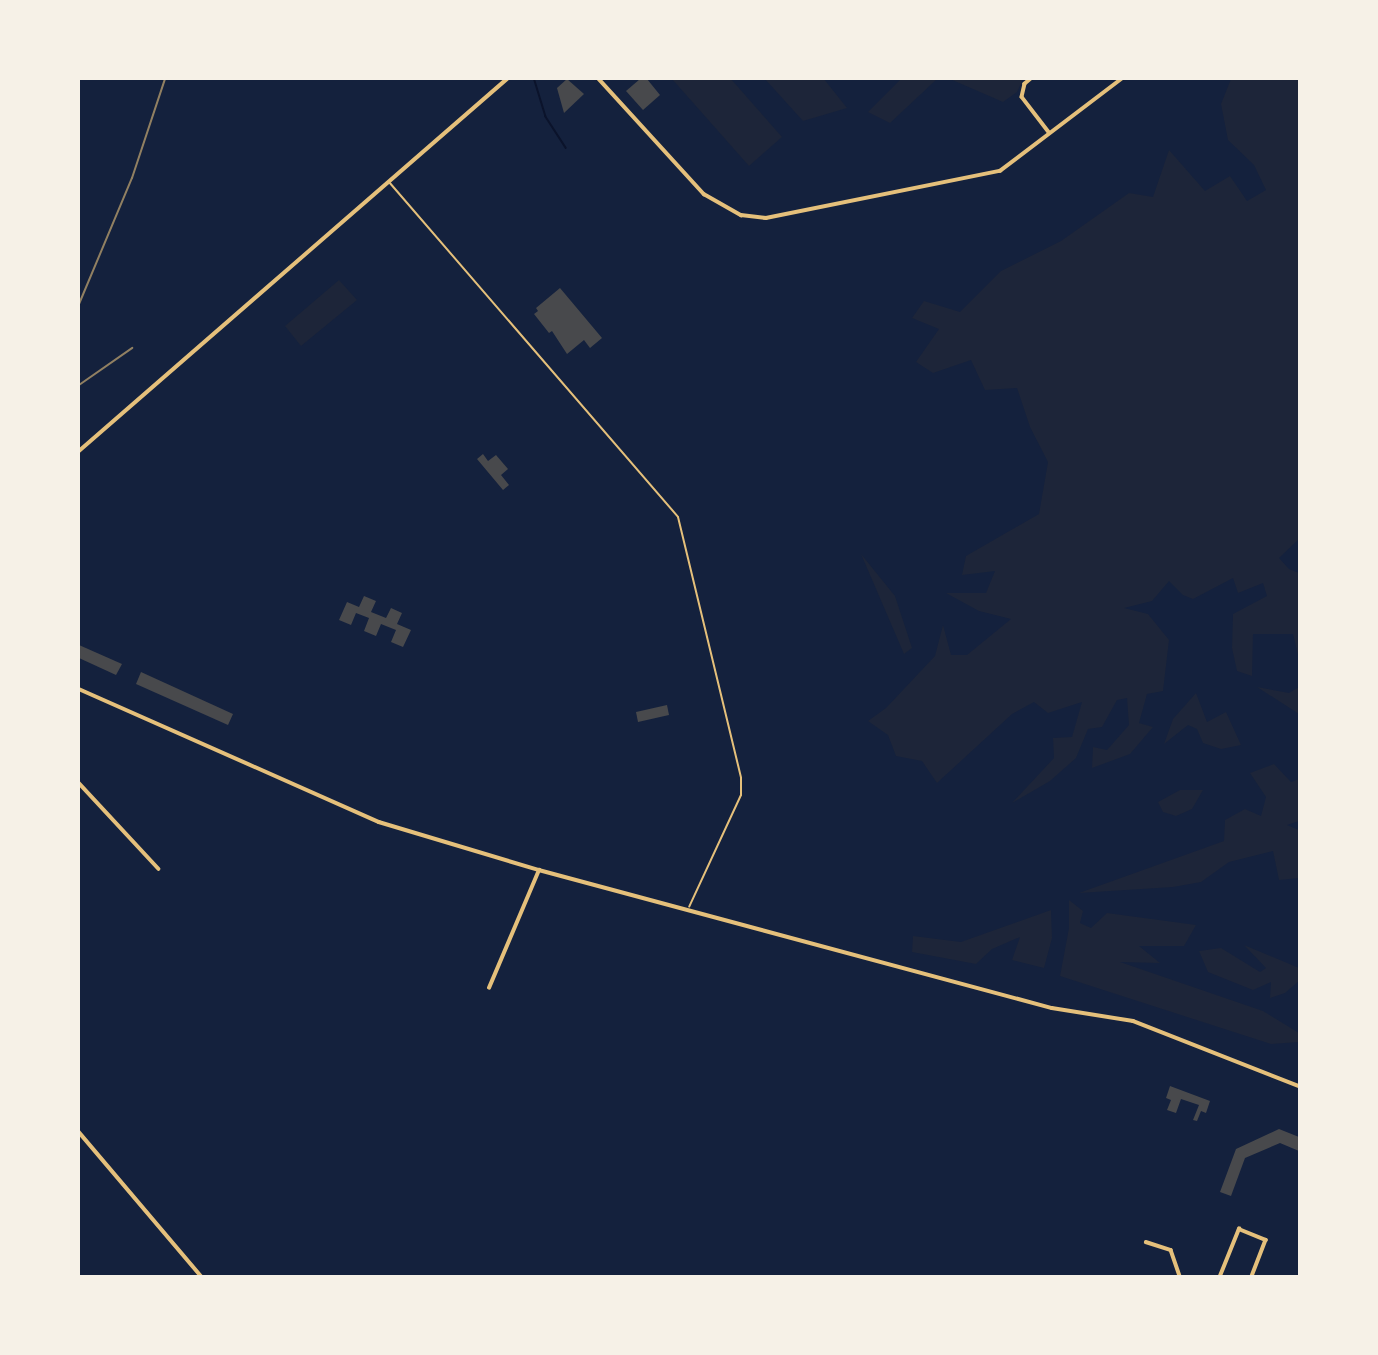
<!DOCTYPE html>
<style>
body{margin:0}
#map{position:relative;width:1378px;height:1355px;overflow:hidden;background:#14213d;font-family:"Noto Sans",sans-serif}
div>[style]{position:absolute}
[style*='--x']{left:calc(var(--x)*1px);top:calc(var(--y)*1px);width:calc(var(--w)*1px);rotate:calc(var(--a)*1deg)}
.green>*{inset:0;background:#1d2539}
.stream>*{height:2px;margin:-1px;padding:0 1px;transform-origin:1px;border-radius:1px;background:#0b132b}
.building>*{inset:0;background:#48494c}
.service>*{height:2px;margin:-1px;padding:0 1px;transform-origin:1px;border-radius:1px;background:#e5c07b}
.minor>*{height:3.5px;margin:-1.75px;padding:0 1.75px;transform-origin:1.75px;border-radius:1.75px;background:#e5c07b}
.rail>*{height:2px;margin:-1px;padding:0 1px;transform-origin:1px;border-radius:1px;background:#918062}
span{translate:-50% -50%;white-space:nowrap;text-align:center;line-height:1.15;-webkit-text-stroke:6px #f6f1e7;paint-order:stroke}
.frame{position:absolute;inset:0;border:80px solid #f6f1e7;pointer-events:none}
</style>
<div id="map">
<div class="green">
<i style="clip-path:polygon(672px 79px,731px 79px,782px 137px,749px 166px)"></i>
<i style="clip-path:polygon(765px 79px,824px 79px,847px 108px,803px 121px)"></i>
<i style="clip-path:polygon(901px 79px,937px 79px,890px 123px,868px 112px)"></i>
<i style="clip-path:polygon(950px 79px,1023px 79px,1017px 92px,1003px 102px)"></i>
<i style="clip-path:polygon(1231px 79px,1299px 79px,1299px 539px,1279px 558px,1289px 569px,1299px 573px,1299px 659px,1293px 634px,1253px 634px,1252px 676px,1237px 671px,1232px 648px,1233px 614px,1267px 596px,1263px 583px,1238px 593px,1233px 578px,1193px 599px,1183px 595px,1169px 581px,1152px 601px,1124px 608px,1148px 614px,1169px 640px,1163px 691px,1147px 694px,1139px 723px,1153px 727px,1130px 754px,1092px 768px,1093px 747px,1107px 750px,1129px 725px,1127px 698px,1117px 700px,1102px 727px,1088px 729px,1076px 758px,1050px 781px,1012px 803px,1054px 758px,1053px 738px,1072px 737px,1082px 702px,1048px 713px,1034px 702px,1012px 714px,937px 783px,922px 761px,896px 756px,888px 735px,868px 721px,886px 708px,935px 656px,943px 625px,951px 655px,967px 655px,1011px 619px,979px 611px,946px 593px,986px 593px,995px 571px,962px 575px,966px 556px,1039px 514px,1048px 462px,1030px 427px,1017px 388px,985px 390px,971px 360px,933px 373px,916px 362px,939px 329px,912px 318px,924px 301px,960px 312px,1001px 271px,1061px 241px,1129px 193px,1153px 197px,1169px 150px,1205px 191px,1230px 176px,1247px 201px,1266px 190px,1254px 165px,1228px 140px,1221px 104px)"></i>
<i style="clip-path:polygon(339px 280px,357px 300px,301px 346px,285px 326px)"></i>
<i style="clip-path:polygon(861px 554px,895px 596px,912px 648px,904px 654px)"></i>
<i style="clip-path:polygon(1257px 687px,1289px 693px,1299px 687px,1299px 714px)"></i>
<i style="clip-path:polygon(1196px 693px,1207px 722px,1226px 712px,1241px 745px,1221px 749px,1203px 743px,1197px 729px,1188px 725px,1164px 744px,1173px 719px)"></i>
<i style="clip-path:polygon(1274px 764px,1291px 782px,1299px 779px,1299px 821px,1287px 825px,1299px 830px,1299px 878px,1279px 880px,1273px 851px,1229px 862px,1201px 882px,1173px 887px,1079px 893px,1224px 841px,1225px 820px,1245px 809px,1261px 816px,1266px 797px,1250px 773px)"></i>
<i style="clip-path:polygon(1180px 790px,1203px 790px,1192px 809px,1176px 816px,1163px 812px,1158px 802px)"></i>
<i style="clip-path:polygon(1069px 900px,1083px 911px,1080px 923px,1091px 928px,1107px 913px,1196px 925px,1184px 946px,1139px 946px,1160px 963px,1120px 962px,1263px 1011px,1299px 1033px,1299px 1042px,1271px 1044px,1060px 976px,1069px 928px)"></i>
<i style="clip-path:polygon(1051px 910px,1052px 938px,1044px 968px,1012px 960px,1020px 937px,992px 949px,976px 964px,912px 952px,913px 936px,961px 942px)"></i>
<i style="clip-path:polygon(1244px 945px,1299px 968px,1299px 981px,1285px 993px,1270px 998px,1271px 982px,1253px 990px,1208px 972px,1199px 951px,1221px 948px,1260px 972px,1266px 968px)"></i>
</div>
<div class="stream">
<i style="--x:534;--y:79;--w:39;--a:73"></i>
<i style="--x:545;--y:116;--w:38;--a:57"></i>
</div>
<div class="building">
<i style="clip-path:polygon(567px 79px,584px 94px,564px 113px,557px 88px)"></i>
<i style="clip-path:polygon(640px 79px,647px 79px,660px 95px,643px 110px,626px 91px)"></i>
<i style="clip-path:polygon(560px 288px,602px 338px,590px 348px,584px 340px,567px 354px,552px 331px,549px 333px,534px 314px,538px 311px,536px 308px)"></i>
<i style="clip-path:polygon(483px 454px,488px 461px,496px 455px,508px 469px,501px 475px,509px 485px,503px 490px,477px 459px)"></i>
<i style="clip-path:polygon(364px 596px,376px 601px,371px 612px,386px 618px,391px 608px,402px 613px,397px 624px,411px 630px,403px 647px,391px 642px,396px 630px,381px 624px,376px 636px,364px 631px,369px 618px,356px 613px,351px 625px,339px 620px,347px 602px,359px 607px)"></i>
<i style="clip-path:polygon(79px 645px,122px 664px,116px 675px,79px 658px)"></i>
<i style="clip-path:polygon(141px 672px,233px 714px,228px 725px,136px 684px)"></i>
<i style="clip-path:polygon(667px 705px,669px 715px,638px 722px,636px 712px)"></i>
<i style="clip-path:polygon(1170px 1086px,1210px 1101px,1206px 1113px,1201px 1111px,1197px 1121px,1193px 1120px,1199px 1105px,1181px 1099px,1176px 1113px,1167px 1110px,1171px 1100px,1166px 1098px)"></i>
<i style="clip-path:polygon(1279px 1129px,1299px 1137px,1299px 1151px,1280px 1143px,1245px 1158px,1231px 1196px,1220px 1192px,1236px 1149px)"></i>
</div>
<div class="service">
<i style="--x:389;--y:182;--w:442;--a:49.2"></i>
<i style="--x:678;--y:517;--w:268;--a:76.4"></i>
<i style="--x:741;--y:778;--w:17;--a:90"></i>
<i style="--x:741;--y:795;--w:123;--a:114.9"></i>
</div>
<div class="minor">
<i style="--x:599;--y:79;--w:156;--a:47.6"></i>
<i style="--x:704;--y:194;--w:43;--a:29.6"></i>
<i style="--x:741;--y:215;--w:25;--a:7"></i>
<i style="--x:766;--y:218;--w:239;--a:-11.4"></i>
<i style="--x:1000;--y:171;--w:152;--a:-37.2"></i>
<i style="--x:1031;--y:79;--w:8;--a:140"></i>
<i style="--x:1025;--y:84;--w:13;--a:103"></i>
<i style="--x:1022;--y:97;--w:44;--a:52.4"></i>
<i style="--x:79;--y:451;--w:567;--a:-41"></i>
<i style="--x:79;--y:689;--w:328;--a:23.9"></i>
<i style="--x:379;--y:822;--w:167;--a:16.7"></i>
<i style="--x:539;--y:870;--w:531;--a:15.06"></i>
<i style="--x:1052;--y:1008;--w:82;--a:9.1"></i>
<i style="--x:1133;--y:1021;--w:178;--a:21.4"></i>
<i style="--x:79;--y:783;--w:117;--a:47.1"></i>
<i style="--x:489;--y:988;--w:128;--a:-67"></i>
<i style="--x:79;--y:1132;--w:189;--a:49.7"></i>
<i style="--x:1146;--y:1242;--w:26;--a:18"></i>
<i style="--x:1171;--y:1250;--w:28;--a:71"></i>
<i style="--x:1220;--y:1276;--w:51;--a:-68"></i>
<i style="--x:1239;--y:1229;--w:29;--a:22"></i>
<i style="--x:1266;--y:1240;--w:39;--a:111"></i>
</div>
<div class="rail">
<i style="--x:79;--y:304;--w:137;--a:-67.2"></i>
<i style="--x:132;--y:178;--w:104;--a:-71.6"></i>
<i style="--x:79;--y:385;--w:65;--a:-34.9"></i>
</div>
<div class="frame"></div>
</div>
